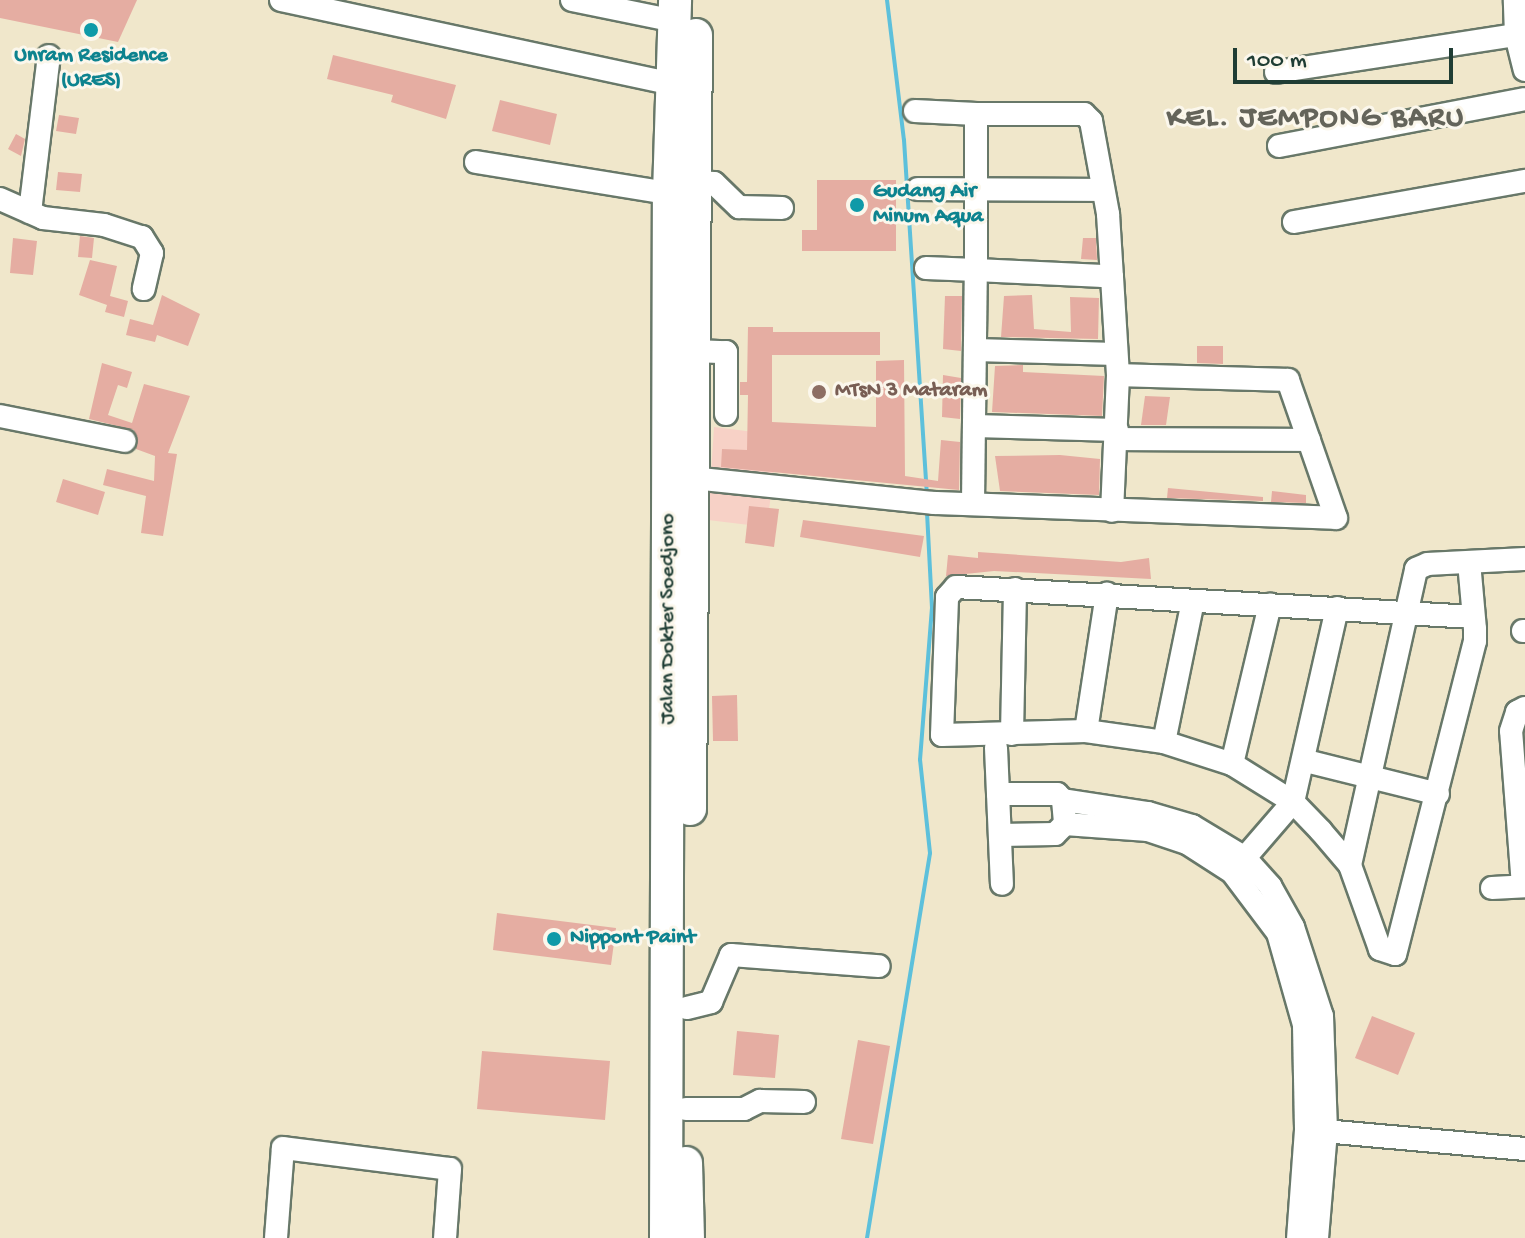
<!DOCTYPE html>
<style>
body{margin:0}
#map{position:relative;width:1525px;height:1238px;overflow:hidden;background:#f0e7cb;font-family:"Gochi Hand",sans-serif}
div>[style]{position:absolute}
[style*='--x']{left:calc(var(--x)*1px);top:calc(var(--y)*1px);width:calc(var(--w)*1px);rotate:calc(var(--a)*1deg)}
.built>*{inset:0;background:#f7d1c6}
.stream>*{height:4px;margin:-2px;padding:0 2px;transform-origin:2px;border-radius:2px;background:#5dc0db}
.building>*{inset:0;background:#e5ada2}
.roads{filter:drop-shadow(2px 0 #687869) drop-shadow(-2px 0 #687869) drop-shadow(0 2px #687869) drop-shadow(0 -2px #687869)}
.minor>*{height:22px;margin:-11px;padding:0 11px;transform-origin:11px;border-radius:11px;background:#fff}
.highway>*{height:32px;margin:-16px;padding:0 16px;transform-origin:16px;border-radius:16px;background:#fff}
.dots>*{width:22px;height:22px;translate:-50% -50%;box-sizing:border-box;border:4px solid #fbf7ec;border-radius:50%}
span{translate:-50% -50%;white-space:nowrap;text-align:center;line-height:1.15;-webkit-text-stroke:6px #fbf7ec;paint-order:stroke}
.culture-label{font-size:22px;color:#0d838f;font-weight:700}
.left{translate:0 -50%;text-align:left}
.education-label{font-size:22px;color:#785e54;font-weight:700}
.street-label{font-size:22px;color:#1f3d34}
.district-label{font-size:30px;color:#64645a;font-weight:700;letter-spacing:2px}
.scale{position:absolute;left:1233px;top:48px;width:220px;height:36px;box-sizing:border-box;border:4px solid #1f3d34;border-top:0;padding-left:10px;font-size:24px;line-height:28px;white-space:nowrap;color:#1f3d34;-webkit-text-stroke:6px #fbf7ec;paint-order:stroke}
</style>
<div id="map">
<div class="built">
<i style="clip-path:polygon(714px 427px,778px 435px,767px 527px,708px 520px)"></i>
</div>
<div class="stream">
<i style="--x:887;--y:0;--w:141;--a:83.1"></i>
<i style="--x:904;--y:140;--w:355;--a:86.3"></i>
<i style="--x:867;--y:1238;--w:390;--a:-80.7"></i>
<i style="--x:930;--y:853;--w:94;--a:-96.1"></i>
<i style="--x:920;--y:760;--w:152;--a:-85.5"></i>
<i style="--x:932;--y:608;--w:97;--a:-93"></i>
</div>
<div class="building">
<i style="clip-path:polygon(0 0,137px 0,118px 42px,0 18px)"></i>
<i style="clip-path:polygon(333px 55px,456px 85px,446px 119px,391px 102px,393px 95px,327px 79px)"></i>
<i style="clip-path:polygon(500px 100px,557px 114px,550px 145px,492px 131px)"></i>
<i style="clip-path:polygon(59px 115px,79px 118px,76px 134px,56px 131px)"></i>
<i style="clip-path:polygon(16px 134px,25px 139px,21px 156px,8px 149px)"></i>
<i style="clip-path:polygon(58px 172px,82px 174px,80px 192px,56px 190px)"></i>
<i style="clip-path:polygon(817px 180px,896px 180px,896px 251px,802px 251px,802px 230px,817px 230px)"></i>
<i style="clip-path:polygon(80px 236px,94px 238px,92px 258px,78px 257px)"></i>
<i style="clip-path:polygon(13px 238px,37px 241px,33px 275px,10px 273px)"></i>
<i style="clip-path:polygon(1083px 238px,1096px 238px,1097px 260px,1081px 259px)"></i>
<i style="clip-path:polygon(90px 260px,117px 266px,110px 296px,128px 301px,124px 317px,105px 312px,107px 305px,79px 295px)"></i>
<i style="clip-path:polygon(162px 295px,200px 314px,188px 346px,157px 335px,155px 342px,126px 335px,130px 319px,153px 325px)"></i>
<i style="clip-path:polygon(1032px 295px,1034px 329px,1071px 332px,1070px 297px,1099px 298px,1098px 339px,1001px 337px,1004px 296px)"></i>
<i style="clip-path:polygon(945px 296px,962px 296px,961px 351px,943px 349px)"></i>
<i style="clip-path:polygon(748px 327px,773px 327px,773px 332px,880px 332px,880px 355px,772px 355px,772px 422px,876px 427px,876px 361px,904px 360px,905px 476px,938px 481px,941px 440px,960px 442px,959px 490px,721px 467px,722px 449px,747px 450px,748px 395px,740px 395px,740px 382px,747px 382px)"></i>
<i style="clip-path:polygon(1197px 346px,1223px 346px,1223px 364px,1197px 363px)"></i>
<i style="clip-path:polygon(102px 363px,132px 372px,127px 388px,118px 385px,108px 415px,132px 423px,144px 384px,190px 396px,168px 453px,177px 454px,163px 536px,141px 533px,146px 496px,103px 485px,107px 469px,154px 481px,155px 456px,136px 449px,134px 430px,89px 419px)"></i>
<i style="clip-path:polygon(1023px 365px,1023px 372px,1104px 376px,1102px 416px,992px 412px,995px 366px)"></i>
<i style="clip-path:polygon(943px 375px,961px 378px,960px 419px,942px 417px)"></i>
<i style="clip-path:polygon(1145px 396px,1170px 397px,1166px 425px,1141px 425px)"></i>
<i style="clip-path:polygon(1060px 455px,1100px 459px,1099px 495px,1000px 491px,995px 456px)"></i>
<i style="clip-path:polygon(63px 479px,105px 492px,98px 515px,56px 502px)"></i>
<i style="clip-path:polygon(1168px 488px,1263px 497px,1263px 501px,1167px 498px)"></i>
<i style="clip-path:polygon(1272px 491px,1306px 495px,1306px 503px,1271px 502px)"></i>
<i style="clip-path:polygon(749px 506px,779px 509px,774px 547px,745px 543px)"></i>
<i style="clip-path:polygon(803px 520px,924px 536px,920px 557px,800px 537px)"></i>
<i style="clip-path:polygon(978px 552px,1121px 562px,1149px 558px,1151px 579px,994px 571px,946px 576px,948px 555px,978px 558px)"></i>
<i style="clip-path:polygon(737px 695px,738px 741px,713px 741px,712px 696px)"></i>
<i style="clip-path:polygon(497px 913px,616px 928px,611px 965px,493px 950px)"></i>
<i style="clip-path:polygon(1372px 1016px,1415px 1033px,1398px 1075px,1355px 1058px)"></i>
<i style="clip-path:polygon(737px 1031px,779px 1035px,775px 1078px,733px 1075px)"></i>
<i style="clip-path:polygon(858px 1040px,890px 1046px,873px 1144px,841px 1139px)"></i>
<i style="clip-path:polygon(482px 1051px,610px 1061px,605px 1120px,477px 1109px)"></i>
</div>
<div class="roads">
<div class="minor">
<i style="--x:281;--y:0;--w:401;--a:12.1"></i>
<i style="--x:572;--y:0;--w:105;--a:11.5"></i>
<i style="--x:1516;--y:35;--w:36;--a:76"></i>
<i style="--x:1276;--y:72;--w:243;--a:-8.8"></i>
<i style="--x:1516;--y:35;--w:35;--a:-92"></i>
<i style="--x:915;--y:111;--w:61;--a:2.8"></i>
<i style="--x:1279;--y:146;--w:250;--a:-10.8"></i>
<i style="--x:476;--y:162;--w:207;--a:9.2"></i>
<i style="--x:694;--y:182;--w:20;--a:3"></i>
<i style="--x:714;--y:183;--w:35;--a:44"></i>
<i style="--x:739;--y:207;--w:43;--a:1.3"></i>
<i style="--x:918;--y:189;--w:185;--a:0.3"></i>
<i style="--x:0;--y:199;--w:47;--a:23.8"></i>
<i style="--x:43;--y:218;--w:61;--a:6.5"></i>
<i style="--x:104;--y:225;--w:40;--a:18"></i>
<i style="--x:142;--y:237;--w:19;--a:58"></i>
<i style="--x:152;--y:253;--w:37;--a:103"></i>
<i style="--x:30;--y:212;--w:157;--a:-83.1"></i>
<i style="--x:1294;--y:222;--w:235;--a:-10.1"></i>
<i style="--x:926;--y:268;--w:50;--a:2.3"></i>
<i style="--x:976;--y:270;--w:156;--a:-90"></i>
<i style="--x:976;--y:114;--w:108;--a:0"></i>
<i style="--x:1084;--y:114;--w:10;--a:45"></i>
<i style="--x:1091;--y:121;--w:95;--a:79.6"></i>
<i style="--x:1108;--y:214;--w:63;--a:86.4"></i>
<i style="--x:975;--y:350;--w:141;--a:1.6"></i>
<i style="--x:693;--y:351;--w:33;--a:2"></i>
<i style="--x:726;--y:352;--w:62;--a:90"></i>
<i style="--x:0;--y:416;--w:127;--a:11.3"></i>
<i style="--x:975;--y:426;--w:142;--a:1.6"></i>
<i style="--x:1117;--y:439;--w:192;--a:0.3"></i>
<i style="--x:692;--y:478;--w:243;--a:5.9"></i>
<i style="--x:934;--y:503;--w:402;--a:2.1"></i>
<i style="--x:1336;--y:518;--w:146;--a:-109.2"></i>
<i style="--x:1288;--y:380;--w:170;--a:-178.3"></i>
<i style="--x:973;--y:503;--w:233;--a:-89.3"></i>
<i style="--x:976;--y:270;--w:127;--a:2.7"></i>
<i style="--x:1103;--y:276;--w:9;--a:6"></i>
<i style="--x:1112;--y:277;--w:98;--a:86.5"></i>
<i style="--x:1118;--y:375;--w:136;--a:92.5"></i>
<i style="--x:1469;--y:562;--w:67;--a:84.9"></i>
<i style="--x:1475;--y:629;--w:12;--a:90"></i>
<i style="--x:1475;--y:641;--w:323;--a:104.3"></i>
<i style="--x:1395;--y:954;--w:16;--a:-162"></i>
<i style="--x:1380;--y:949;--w:89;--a:-109.7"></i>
<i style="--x:1350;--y:865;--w:45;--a:-130.5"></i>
<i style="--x:1321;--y:831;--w:40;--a:-134"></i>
<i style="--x:1293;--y:802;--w:72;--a:-148.1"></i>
<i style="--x:1232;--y:764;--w:71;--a:-162.1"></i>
<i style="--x:1164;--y:742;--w:79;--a:-172"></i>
<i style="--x:1086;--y:731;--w:144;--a:178.4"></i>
<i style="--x:942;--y:735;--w:138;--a:-87.9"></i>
<i style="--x:947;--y:597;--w:13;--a:-48"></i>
<i style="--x:956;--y:587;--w:518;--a:3.32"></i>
<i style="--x:1523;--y:631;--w:2;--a:0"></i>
<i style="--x:1086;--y:731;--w:139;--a:-81.3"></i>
<i style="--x:1012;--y:734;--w:145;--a:-88.8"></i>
<i style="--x:1164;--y:742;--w:144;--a:-78.4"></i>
<i style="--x:996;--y:748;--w:136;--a:87.5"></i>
<i style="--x:1306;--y:761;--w:136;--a:14"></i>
<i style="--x:1232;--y:764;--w:164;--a:-76.6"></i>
<i style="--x:998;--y:794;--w:59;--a:0"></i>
<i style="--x:1057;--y:794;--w:8;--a:45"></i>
<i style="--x:1063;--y:800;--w:24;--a:85"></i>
<i style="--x:1065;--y:824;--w:14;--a:135"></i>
<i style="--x:1055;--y:834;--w:55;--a:179"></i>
<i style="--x:1063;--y:800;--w:86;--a:8.7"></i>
<i style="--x:1148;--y:813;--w:46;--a:16.5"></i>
<i style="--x:1192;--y:826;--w:62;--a:31.1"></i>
<i style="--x:1245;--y:858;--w:38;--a:48"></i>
<i style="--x:1270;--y:886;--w:47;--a:60.7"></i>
<i style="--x:1293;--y:927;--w:94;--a:72"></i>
<i style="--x:1322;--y:1016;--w:115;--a:88"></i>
<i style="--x:1326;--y:1131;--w:107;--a:94.8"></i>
<i style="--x:1065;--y:824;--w:83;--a:4.1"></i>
<i style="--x:1148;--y:830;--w:41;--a:18.4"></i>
<i style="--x:1187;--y:843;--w:54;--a:32.8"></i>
<i style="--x:1232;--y:872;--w:76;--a:53"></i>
<i style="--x:1278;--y:933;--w:96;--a:74.2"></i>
<i style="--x:1304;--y:1025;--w:105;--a:88.9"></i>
<i style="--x:1306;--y:1130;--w:108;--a:94.2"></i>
<i style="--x:1350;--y:865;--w:303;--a:-77.4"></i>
<i style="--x:1416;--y:569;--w:13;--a:-23"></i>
<i style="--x:1428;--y:564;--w:97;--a:-3"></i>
<i style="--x:1236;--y:868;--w:87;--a:-49.2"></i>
<i style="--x:1293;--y:802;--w:199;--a:-77.2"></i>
<i style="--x:1523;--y:886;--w:155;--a:-94.4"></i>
<i style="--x:1511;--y:731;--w:20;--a:-72"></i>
<i style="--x:1517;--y:712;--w:9;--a:-27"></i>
<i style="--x:1492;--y:888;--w:33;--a:-3"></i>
<i style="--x:687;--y:1008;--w:25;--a:-14"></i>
<i style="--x:711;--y:1002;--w:51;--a:-66.9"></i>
<i style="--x:731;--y:955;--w:148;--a:4.3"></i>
<i style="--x:686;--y:1109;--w:58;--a:0"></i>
<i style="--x:744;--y:1109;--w:18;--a:-27"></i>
<i style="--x:760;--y:1101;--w:44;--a:1.3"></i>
<i style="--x:1312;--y:1130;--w:214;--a:5.1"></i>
<i style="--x:276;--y:1238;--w:90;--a:-85.6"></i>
<i style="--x:283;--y:1148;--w:168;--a:7.2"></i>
<i style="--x:450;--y:1169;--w:69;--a:94.1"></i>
</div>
<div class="highway">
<i style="--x:690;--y:809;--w:774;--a:-89.56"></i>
<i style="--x:686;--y:1163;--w:75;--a:88.5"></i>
<i style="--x:666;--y:1238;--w:1044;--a:-89.84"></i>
<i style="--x:669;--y:194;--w:194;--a:-88.2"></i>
</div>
</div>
<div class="dots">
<i style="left:91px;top:30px;background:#0f9aa8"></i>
<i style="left:857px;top:205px;background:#0f9aa8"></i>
<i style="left:819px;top:392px;background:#8d6e63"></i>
<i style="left:554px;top:939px;background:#0f9aa8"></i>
</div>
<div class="culture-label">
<span style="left:91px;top:69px">Unram Residence<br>(URES)</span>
<span class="left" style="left:873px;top:205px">Gudang Air<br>Minum Aqua</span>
<span class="left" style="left:570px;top:939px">Nippont Paint</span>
</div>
<div class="education-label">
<span class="left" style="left:835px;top:392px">MTsN 3 Mataram</span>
</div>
<div class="street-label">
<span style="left:669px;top:619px;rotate:-90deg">Jalan Dokter Soedjono</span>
</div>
<div class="district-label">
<span style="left:1316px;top:120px">KEL. JEMPONG BARU</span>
</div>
<div class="scale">100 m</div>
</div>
